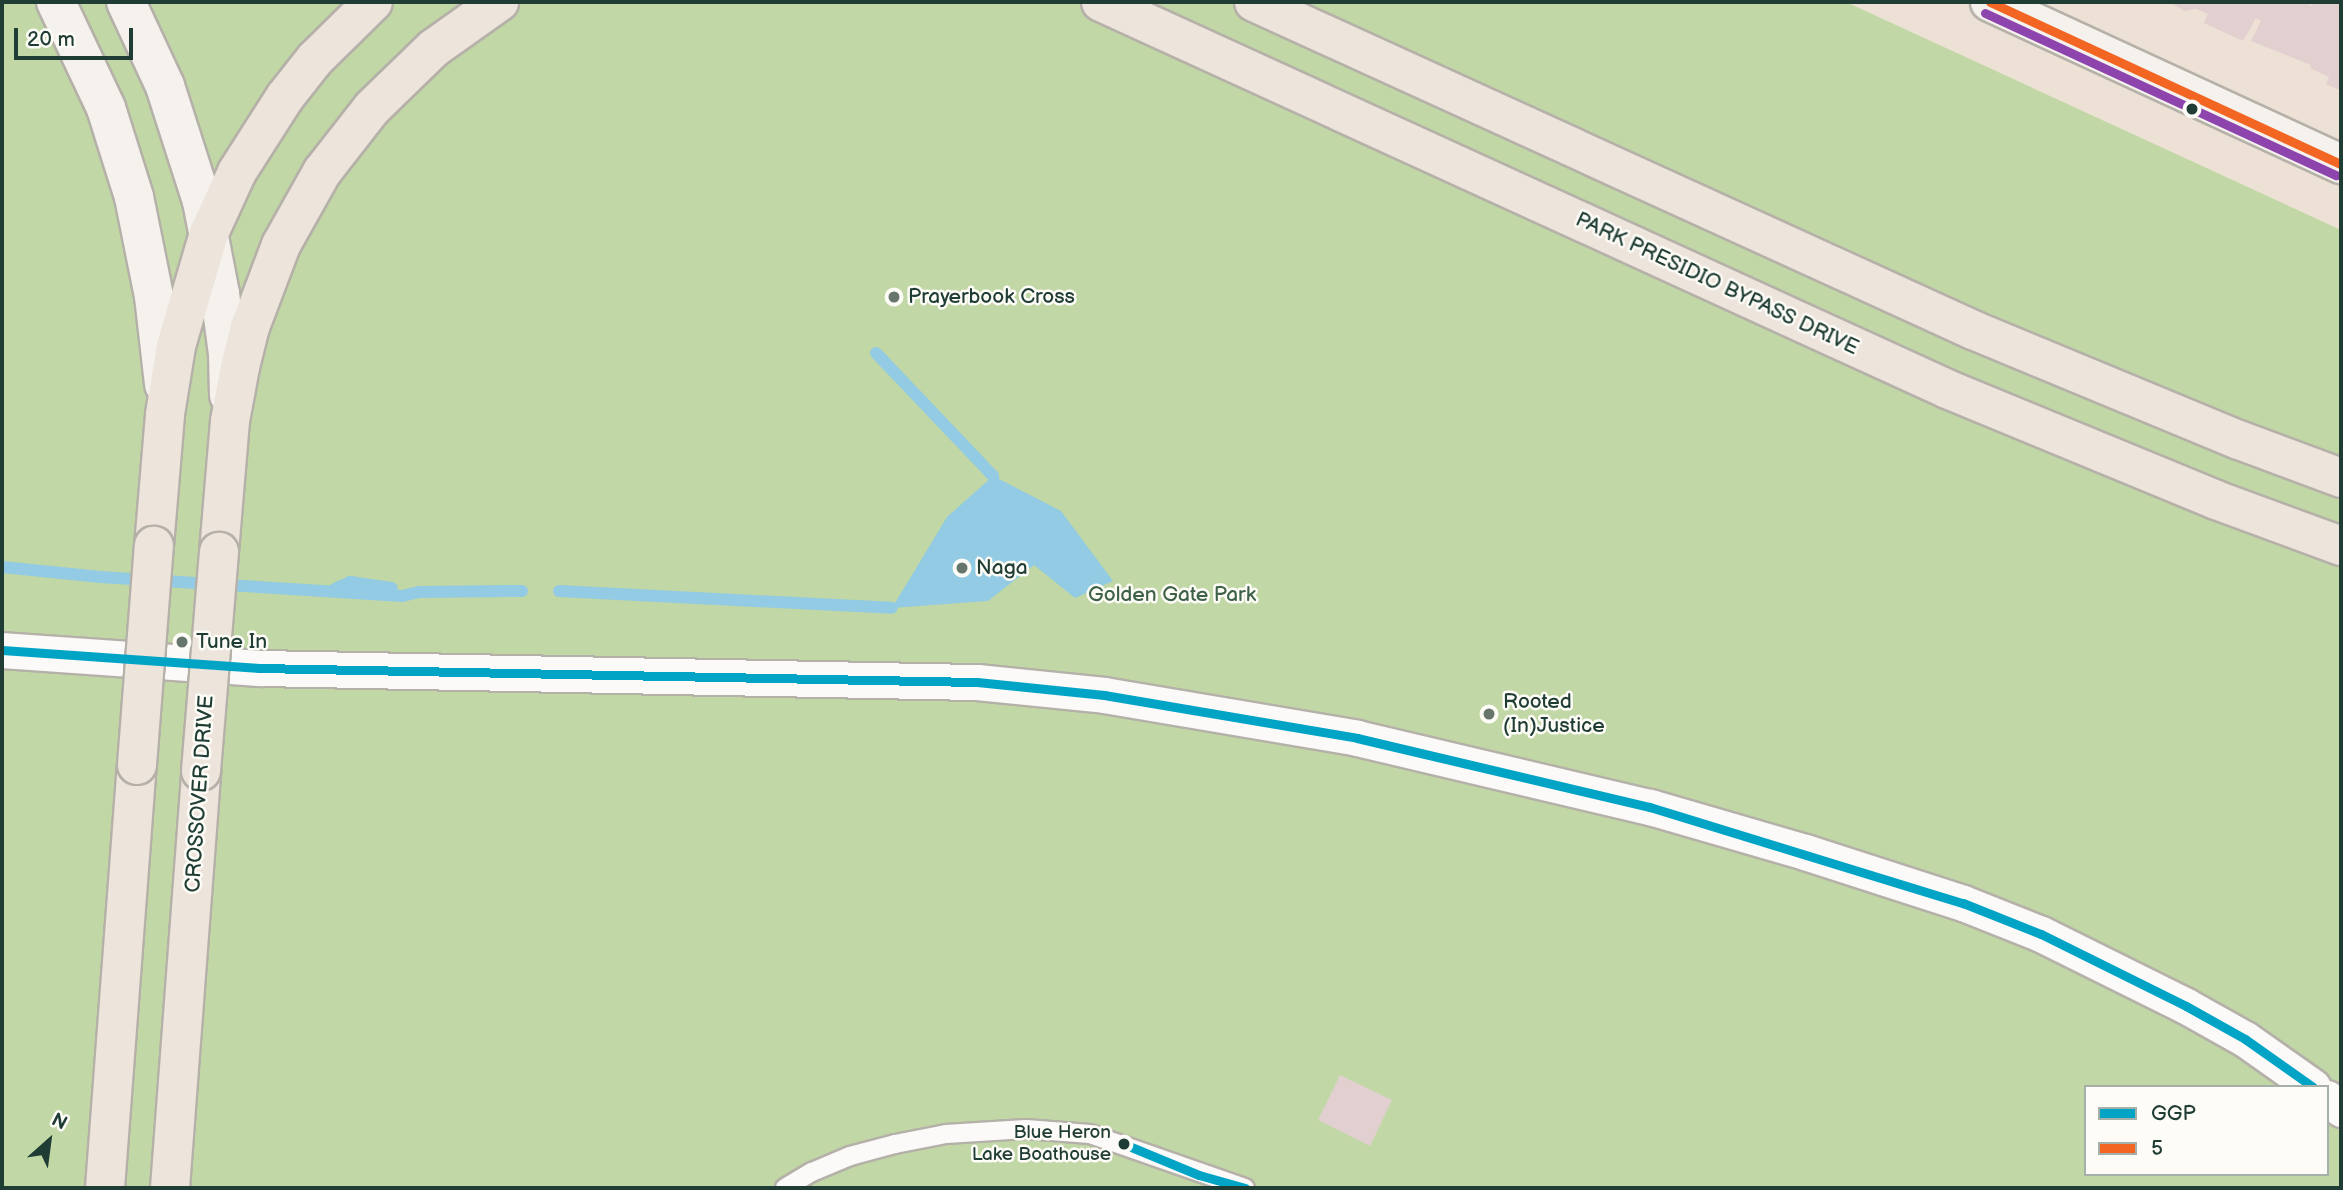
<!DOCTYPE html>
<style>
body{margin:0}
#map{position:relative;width:2343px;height:1190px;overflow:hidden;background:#ece1d4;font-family:"Balsamiq Sans",sans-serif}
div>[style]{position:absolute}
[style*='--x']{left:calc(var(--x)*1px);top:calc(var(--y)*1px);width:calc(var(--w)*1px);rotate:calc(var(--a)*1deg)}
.green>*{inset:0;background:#c1d7a5}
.water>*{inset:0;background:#92cbe3}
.stream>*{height:12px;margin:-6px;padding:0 6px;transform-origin:6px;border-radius:6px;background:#92cbe3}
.building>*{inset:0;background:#e2d0d1}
.roads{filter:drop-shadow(2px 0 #b5b1a9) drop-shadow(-2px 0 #b5b1a9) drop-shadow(0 2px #b5b1a9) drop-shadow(0 -2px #b5b1a9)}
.lane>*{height:18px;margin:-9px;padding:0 9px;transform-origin:9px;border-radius:9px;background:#fcfaf9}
.street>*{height:35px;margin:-17.5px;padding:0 17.5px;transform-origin:17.5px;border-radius:17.5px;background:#fcfaf9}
.secondary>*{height:38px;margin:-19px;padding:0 19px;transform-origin:19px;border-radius:19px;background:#f5f2ee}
.highway>*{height:38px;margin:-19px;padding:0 19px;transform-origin:19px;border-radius:19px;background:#ede4dc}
.bridges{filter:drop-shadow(2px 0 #b5b1a9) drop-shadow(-2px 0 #b5b1a9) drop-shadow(0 2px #b5b1a9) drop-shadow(0 -2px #b5b1a9)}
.highway-bridge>*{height:38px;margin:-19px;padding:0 19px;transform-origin:19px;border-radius:19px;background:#ede4dc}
.bus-1>*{height:9px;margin:-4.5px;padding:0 4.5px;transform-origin:4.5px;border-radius:4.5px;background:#02a4c6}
.bus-2>*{height:9px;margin:-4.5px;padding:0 4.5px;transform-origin:4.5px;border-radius:4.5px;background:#f26522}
.bus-3>*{height:9px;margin:-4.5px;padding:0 4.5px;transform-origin:4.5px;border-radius:4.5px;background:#8e44ad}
.dots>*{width:19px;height:19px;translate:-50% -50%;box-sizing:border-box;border:4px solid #fdfcf7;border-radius:50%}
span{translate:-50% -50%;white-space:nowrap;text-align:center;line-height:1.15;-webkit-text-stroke:5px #fdfcf7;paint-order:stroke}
.bus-label{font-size:19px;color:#1f3d34}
.right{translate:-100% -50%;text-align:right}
.street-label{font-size:21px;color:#1f3d34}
.poi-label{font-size:21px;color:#1f3d34}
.left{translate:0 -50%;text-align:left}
.park-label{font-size:21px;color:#3e6247}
.frame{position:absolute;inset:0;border:4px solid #1f3d34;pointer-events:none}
.legend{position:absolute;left:2084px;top:1085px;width:245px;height:91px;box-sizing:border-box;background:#fdfcf7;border:2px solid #a4b0a9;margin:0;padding:9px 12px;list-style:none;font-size:21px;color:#1f3d34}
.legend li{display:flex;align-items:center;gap:14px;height:35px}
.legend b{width:35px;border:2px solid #a4b0a9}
.north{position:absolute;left:14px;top:1106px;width:70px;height:70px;-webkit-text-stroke:5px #fdfcf7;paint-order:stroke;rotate:28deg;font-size:19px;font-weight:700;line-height:28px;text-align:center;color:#1f3d34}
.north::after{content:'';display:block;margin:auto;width:24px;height:32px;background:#1f3d34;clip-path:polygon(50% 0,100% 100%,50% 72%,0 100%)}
.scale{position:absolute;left:14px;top:28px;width:119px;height:32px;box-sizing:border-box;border:4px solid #1f3d34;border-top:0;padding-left:9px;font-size:21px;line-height:24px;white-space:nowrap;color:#1f3d34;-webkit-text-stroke:5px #fdfcf7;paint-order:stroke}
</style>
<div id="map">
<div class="green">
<i style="clip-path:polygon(evenodd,2px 2px,1846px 2px,2341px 230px,2341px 1188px,2px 1188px,2px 2px,2086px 1087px,2327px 1087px,2327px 1174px,2086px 1174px,2086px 1087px)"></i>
</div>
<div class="water">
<i style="clip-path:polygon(993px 476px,1061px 511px,1113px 581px,1075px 598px,1034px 565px,988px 601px,892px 608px,947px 517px)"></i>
</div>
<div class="stream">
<i style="--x:876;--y:353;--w:170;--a:46.4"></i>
<i style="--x:2;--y:567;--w:99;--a:5.8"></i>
<i style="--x:100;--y:577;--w:303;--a:3.6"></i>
<i style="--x:402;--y:596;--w:18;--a:-13"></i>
<i style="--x:420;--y:592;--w:102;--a:-0.6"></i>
<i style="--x:335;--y:589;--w:17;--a:-25"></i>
<i style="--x:350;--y:582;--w:42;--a:8.1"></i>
<i style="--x:559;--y:591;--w:333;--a:2.9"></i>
</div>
<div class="building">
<i style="clip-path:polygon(2169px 2px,2303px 2px,2312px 6px,2314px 2px,2341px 2px,2341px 91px,2326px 84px,2329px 77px,2310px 68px,2311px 65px,2251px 41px,2261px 21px,2256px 18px,2243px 41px,2204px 23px,2208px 14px,2196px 9px,2184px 11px)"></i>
<i style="clip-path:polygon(1340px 1075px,1392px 1100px,1370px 1146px,1318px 1120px)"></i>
</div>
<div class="roads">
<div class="lane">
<i style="--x:785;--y:1188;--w:31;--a:-31"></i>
<i style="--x:812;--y:1172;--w:41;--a:-22.8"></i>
<i style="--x:850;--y:1156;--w:47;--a:-14.9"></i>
<i style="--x:895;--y:1144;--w:52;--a:-11.1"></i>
<i style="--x:946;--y:1134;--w:80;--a:-3.6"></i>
<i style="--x:1026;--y:1129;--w:64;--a:4.5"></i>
<i style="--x:1090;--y:1134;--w:164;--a:19.2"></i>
</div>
<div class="street">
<i style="--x:2;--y:650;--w:258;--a:4"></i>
<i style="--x:259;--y:668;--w:718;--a:1.12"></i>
<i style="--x:977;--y:682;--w:128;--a:5.8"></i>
<i style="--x:1104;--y:695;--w:257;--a:9.6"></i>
<i style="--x:1357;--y:738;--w:301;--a:13.3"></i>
<i style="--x:1650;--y:807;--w:161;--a:16.2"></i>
<i style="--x:1805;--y:852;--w:166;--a:17.9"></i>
<i style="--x:1963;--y:903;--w:84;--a:21.7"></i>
<i style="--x:2041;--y:934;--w:162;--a:26.4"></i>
<i style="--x:2186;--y:1006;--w:68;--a:29.2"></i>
<i style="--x:2245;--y:1039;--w:83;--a:35.2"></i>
<i style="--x:2327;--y:1098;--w:18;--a:38"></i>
</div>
<div class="secondary">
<i style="--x:56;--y:2;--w:117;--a:64.7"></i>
<i style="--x:106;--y:108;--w:93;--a:72.5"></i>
<i style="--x:134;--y:197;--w:101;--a:78.6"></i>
<i style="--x:154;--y:296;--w:89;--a:83.5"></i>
<i style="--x:126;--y:2;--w:93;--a:65.1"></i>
<i style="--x:165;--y:86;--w:121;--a:72.2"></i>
<i style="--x:202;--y:201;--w:95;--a:79"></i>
<i style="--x:220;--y:294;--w:61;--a:82.4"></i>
<i style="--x:228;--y:354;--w:41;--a:88.6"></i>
<i style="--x:1990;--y:2;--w:387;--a:24.8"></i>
</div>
<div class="highway">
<i style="--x:1101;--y:2;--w:930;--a:24.58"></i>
<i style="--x:1947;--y:389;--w:291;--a:22.4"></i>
<i style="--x:2216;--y:500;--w:133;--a:20.2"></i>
<i style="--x:1254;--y:2;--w:790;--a:24.52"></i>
<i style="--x:1973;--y:330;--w:288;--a:22.5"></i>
<i style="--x:2239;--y:440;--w:109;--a:20.4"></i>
<i style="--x:154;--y:546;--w:132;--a:-85.2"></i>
<i style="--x:165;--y:414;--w:69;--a:-80.8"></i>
<i style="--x:176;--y:346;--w:118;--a:-73.7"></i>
<i style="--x:209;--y:233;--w:67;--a:-65.3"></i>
<i style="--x:237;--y:172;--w:89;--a:-57.4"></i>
<i style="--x:285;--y:97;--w:48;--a:-51.7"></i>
<i style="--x:315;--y:59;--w:81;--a:-44.5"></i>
<i style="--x:219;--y:552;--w:131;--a:-85.2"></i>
<i style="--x:230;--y:421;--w:55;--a:-79.5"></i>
<i style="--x:240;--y:367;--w:41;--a:-76"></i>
<i style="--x:250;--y:327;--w:88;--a:-69.3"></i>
<i style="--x:281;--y:245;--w:84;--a:-60.7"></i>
<i style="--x:322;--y:172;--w:81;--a:-52"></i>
<i style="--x:372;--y:108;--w:86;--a:-44.1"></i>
<i style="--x:434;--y:48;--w:80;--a:-35.3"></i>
<i style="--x:105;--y:1188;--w:424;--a:-85.7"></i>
<i style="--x:170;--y:1188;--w:418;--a:-85.7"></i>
</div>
</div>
<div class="bridges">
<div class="highway-bridge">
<i style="--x:137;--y:765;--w:220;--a:-85.6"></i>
<i style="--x:201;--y:771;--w:220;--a:-85.3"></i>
</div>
</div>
<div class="bus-1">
<i style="--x:2;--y:650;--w:258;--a:4"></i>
<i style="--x:259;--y:668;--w:718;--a:1.12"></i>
<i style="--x:977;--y:682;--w:128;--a:5.8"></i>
<i style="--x:1104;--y:695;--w:257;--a:9.6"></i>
<i style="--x:1357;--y:738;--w:301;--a:13.3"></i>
<i style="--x:1650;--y:807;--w:327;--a:17.1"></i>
<i style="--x:1963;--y:903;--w:84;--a:21.7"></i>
<i style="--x:2041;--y:934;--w:162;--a:26.4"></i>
<i style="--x:2186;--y:1006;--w:68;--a:29.2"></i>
<i style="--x:2245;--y:1039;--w:83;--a:35.2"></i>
<i style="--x:1124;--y:1144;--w:81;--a:22.5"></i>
<i style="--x:1199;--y:1175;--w:48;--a:15.8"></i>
</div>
<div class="bus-2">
<i style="--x:1990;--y:2;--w:387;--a:24.8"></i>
</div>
<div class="bus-3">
<i style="--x:1985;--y:13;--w:387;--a:24.8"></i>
</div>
<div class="dots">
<i style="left:2192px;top:109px;background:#1f3d34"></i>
<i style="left:894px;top:297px;background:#67766c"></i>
<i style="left:962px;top:568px;background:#67766c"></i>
<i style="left:182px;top:642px;background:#67766c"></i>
<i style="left:1489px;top:714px;background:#67766c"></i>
<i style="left:1124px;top:1144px;background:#1f3d34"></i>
</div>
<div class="bus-label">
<span class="right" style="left:1111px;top:1144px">Blue Heron<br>Lake Boathouse</span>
</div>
<div class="street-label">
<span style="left:1717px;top:284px;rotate:25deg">PARK PRESIDIO BYPASS DRIVE</span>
<span style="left:200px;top:794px;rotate:-86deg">CROSSOVER DRIVE</span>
</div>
<div class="poi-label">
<span class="left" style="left:908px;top:297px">Prayerbook Cross</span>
<span class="left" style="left:976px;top:568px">Naga</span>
<span class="left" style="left:196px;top:642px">Tune In</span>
<span class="left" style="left:1503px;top:714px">Rooted<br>(In)Justice</span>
</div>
<div class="park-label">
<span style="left:1172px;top:595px">Golden Gate Park</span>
</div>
<div class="frame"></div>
<ul class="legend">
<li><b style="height:9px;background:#02a4c6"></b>GGP</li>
<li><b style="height:9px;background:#f26522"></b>5</li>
</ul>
<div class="north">N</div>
<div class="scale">20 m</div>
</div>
